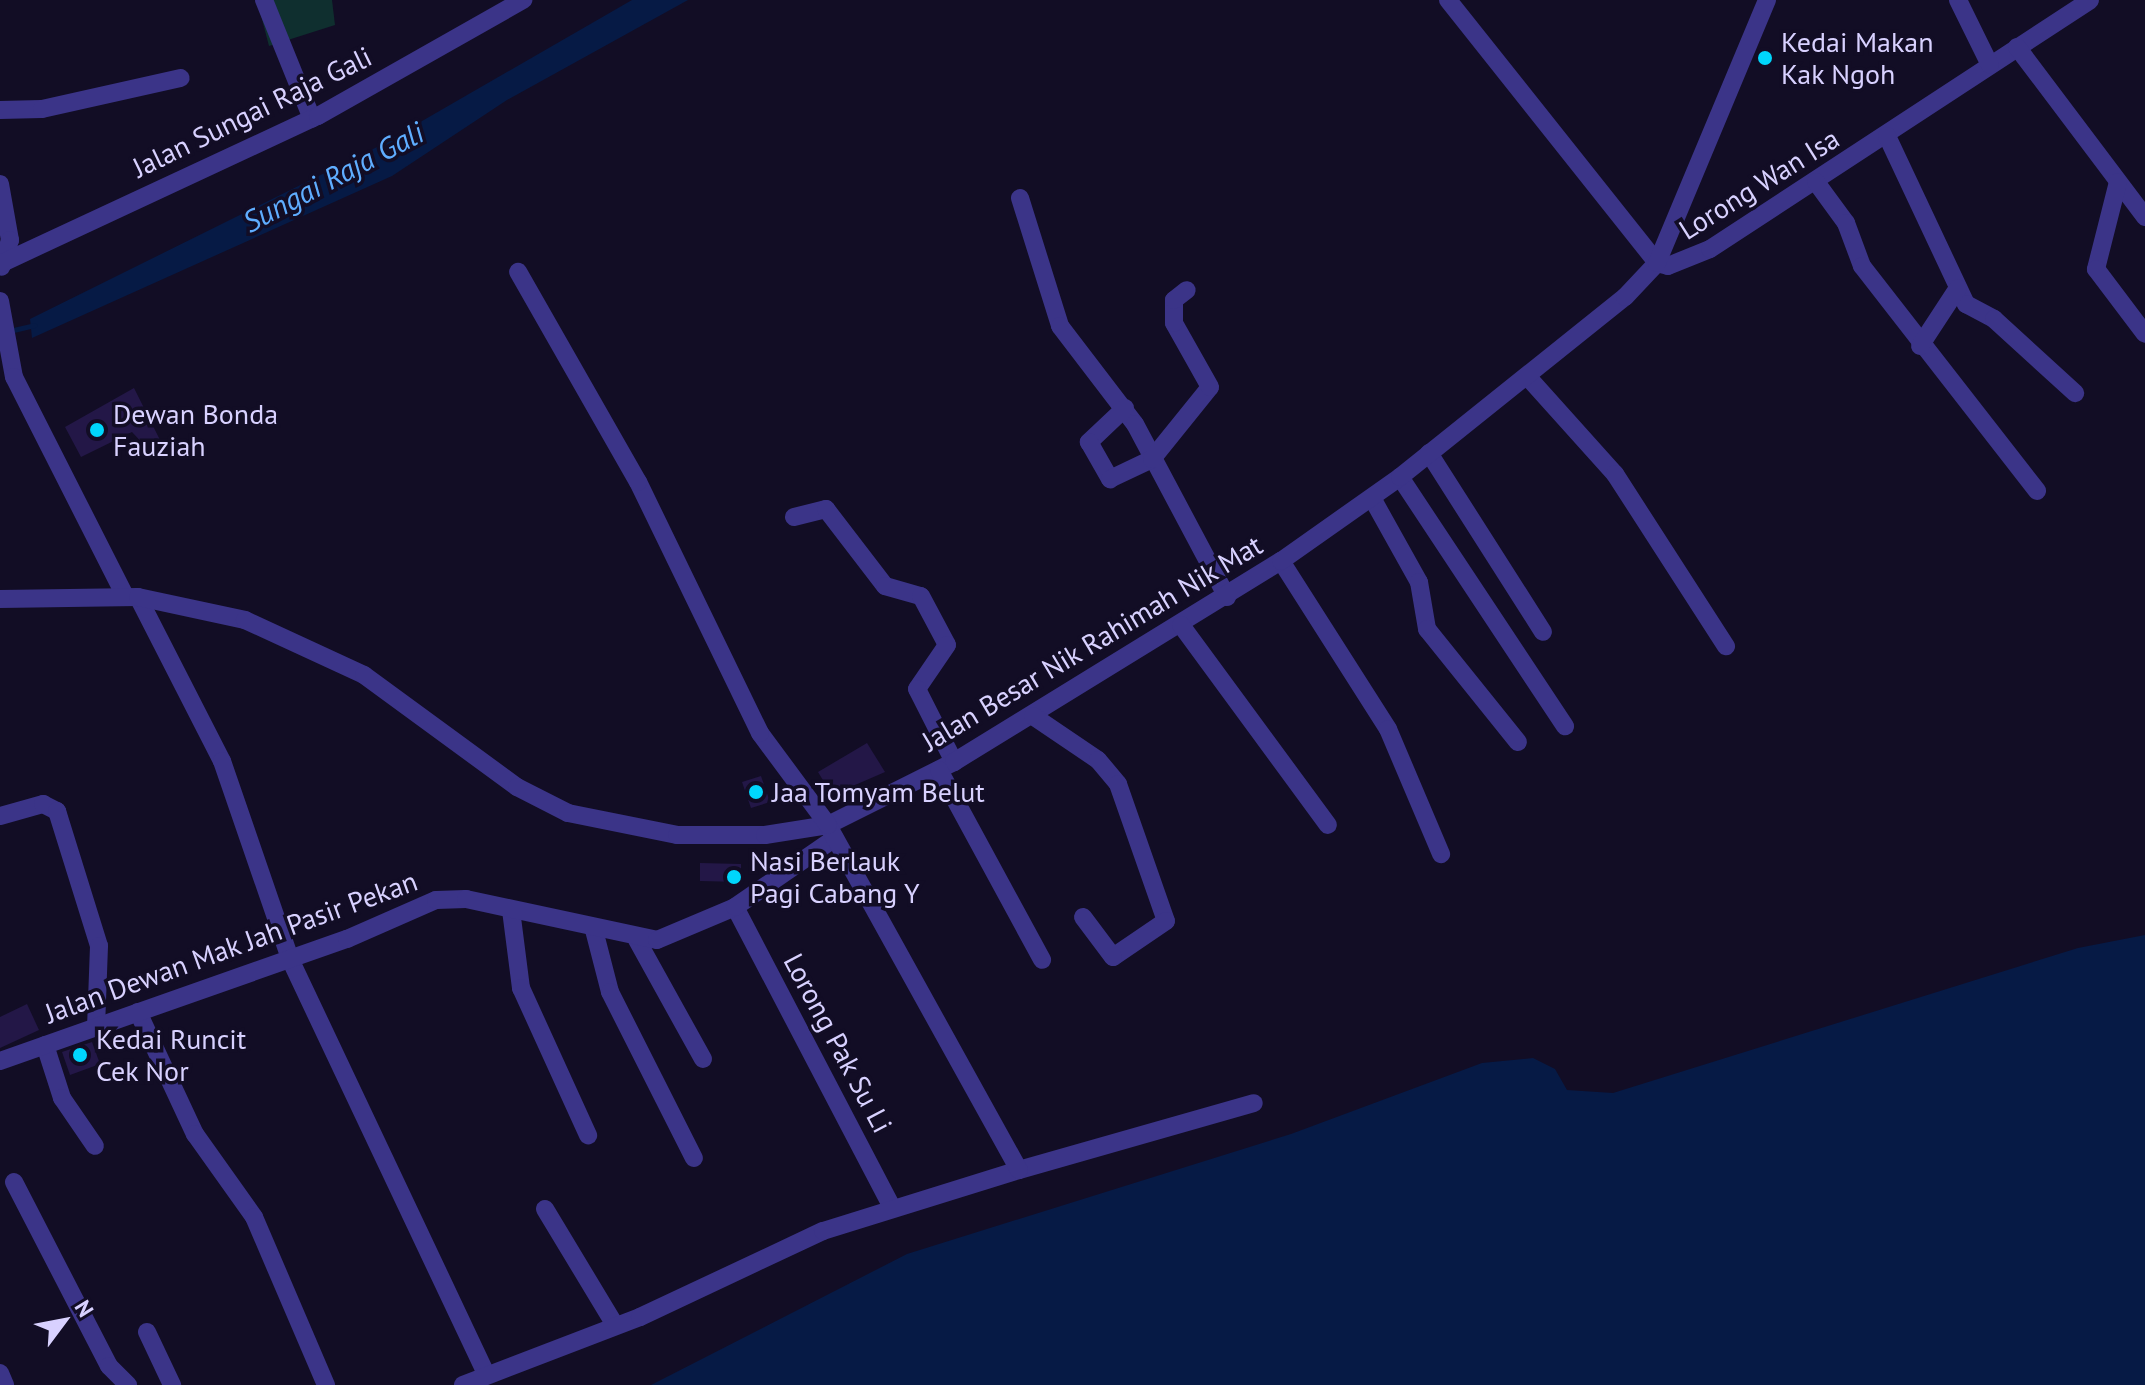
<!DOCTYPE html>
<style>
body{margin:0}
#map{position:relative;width:2145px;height:1385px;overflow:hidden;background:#120d25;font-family:"PT Sans",sans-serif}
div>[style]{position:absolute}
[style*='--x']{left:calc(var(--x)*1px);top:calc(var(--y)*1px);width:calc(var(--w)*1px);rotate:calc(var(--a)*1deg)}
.green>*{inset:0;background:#0f2f2f}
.water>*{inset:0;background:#061a45}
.stream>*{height:5px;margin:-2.5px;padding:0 2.5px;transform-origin:2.5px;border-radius:2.5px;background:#061a45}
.building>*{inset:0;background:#231747}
.minor>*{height:18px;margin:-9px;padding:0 9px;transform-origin:9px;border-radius:9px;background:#3b3488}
.dots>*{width:22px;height:22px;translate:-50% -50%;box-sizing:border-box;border:4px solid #120d25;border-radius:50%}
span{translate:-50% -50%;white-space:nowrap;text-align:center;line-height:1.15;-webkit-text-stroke:7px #120d25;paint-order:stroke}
.poi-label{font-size:28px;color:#d8d1ff}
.left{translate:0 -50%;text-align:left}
.street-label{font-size:28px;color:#d8d1ff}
.water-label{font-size:30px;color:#5fadff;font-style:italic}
.north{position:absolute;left:24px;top:1281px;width:80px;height:80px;-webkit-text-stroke:6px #120d25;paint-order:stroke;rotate:58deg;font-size:22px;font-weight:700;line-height:32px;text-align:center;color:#d8d1ff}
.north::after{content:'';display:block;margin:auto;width:28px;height:36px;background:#d8d1ff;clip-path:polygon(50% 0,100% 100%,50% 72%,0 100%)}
</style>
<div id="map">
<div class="green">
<i style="clip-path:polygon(257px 0,332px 0,335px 25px,269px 46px)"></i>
</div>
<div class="water">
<i style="clip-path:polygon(632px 0,688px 0,507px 100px,392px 176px,32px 338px,30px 319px,377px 147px)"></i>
<i style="clip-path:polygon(2145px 935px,2145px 1385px,651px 1385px,907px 1254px,1291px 1134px,1482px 1063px,1533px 1058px,1555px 1069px,1567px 1090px,1613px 1093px,2078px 948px)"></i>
</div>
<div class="stream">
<i style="--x:9;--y:331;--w:26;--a:-13"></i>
</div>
<div class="building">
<i style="clip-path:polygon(134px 388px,160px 440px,146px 447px,132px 432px,81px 457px,65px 427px)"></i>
<i style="clip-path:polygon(867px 743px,885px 772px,832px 795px,818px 772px)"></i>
<i style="clip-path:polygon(761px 776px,770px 802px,751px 808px,742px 782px)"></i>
<i style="clip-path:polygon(700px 863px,741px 864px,741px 882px,700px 881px)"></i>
<i style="clip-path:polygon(27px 1004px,39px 1030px,0 1048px,0 1017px)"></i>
<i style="clip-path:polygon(92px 1042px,100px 1064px,70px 1075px,62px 1052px)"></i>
</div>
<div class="minor">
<i style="--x:264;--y:0;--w:128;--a:68"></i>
<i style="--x:1448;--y:0;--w:336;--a:51.5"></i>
<i style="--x:1657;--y:263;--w:11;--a:15"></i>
<i style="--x:1668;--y:266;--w:45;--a:-22"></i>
<i style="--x:1710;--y:249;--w:454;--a:-33.2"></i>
<i style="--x:1958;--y:0;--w:72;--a:63.8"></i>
<i style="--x:2017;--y:47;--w:213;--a:53"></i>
<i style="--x:0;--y:110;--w:42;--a:-1.4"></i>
<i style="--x:42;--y:109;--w:142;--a:-12.6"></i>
<i style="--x:1887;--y:136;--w:186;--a:64.8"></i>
<i style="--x:1966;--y:304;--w:32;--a:28"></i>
<i style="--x:1994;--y:319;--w:110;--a:42.4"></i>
<i style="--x:1816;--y:182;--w:51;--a:53.8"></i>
<i style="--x:1846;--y:223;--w:46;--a:69.6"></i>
<i style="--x:1862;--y:266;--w:285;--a:52.1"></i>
<i style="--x:2118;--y:182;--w:90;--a:104.2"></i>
<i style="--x:2096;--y:269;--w:81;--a:53"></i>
<i style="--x:0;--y:184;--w:57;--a:79.9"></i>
<i style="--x:10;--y:240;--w:28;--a:108"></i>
<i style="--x:1020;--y:198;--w:134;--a:72.6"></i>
<i style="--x:1060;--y:326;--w:123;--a:52.6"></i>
<i style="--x:1135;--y:424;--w:196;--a:62"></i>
<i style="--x:0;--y:264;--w:351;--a:-25"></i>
<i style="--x:318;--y:116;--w:236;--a:-29.5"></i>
<i style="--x:0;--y:301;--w:77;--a:79.6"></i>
<i style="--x:14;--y:377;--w:246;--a:63.1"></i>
<i style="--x:1920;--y:346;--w:69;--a:-56.8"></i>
<i style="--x:1527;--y:376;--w:132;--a:48.1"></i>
<i style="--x:1615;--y:474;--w:205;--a:57.2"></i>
<i style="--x:1125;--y:408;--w:50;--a:136.6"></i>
<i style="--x:1089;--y:442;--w:43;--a:60.4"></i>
<i style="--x:1110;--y:479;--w:47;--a:-25.5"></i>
<i style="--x:1152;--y:459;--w:92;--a:-51.1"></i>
<i style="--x:1210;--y:387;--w:73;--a:-119.4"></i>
<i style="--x:1174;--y:323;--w:23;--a:-90"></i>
<i style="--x:1174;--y:300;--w:16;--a:-38"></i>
<i style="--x:1429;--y:453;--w:212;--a:57.5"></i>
<i style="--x:1400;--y:477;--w:299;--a:56.5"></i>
<i style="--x:1372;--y:498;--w:96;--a:60.8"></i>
<i style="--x:1419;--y:582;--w:48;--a:80.3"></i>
<i style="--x:1427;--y:629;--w:145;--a:51.2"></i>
<i style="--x:794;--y:517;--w:33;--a:-14"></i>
<i style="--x:826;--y:509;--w:97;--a:52.5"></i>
<i style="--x:885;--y:586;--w:37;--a:16"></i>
<i style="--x:921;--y:596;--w:55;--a:62"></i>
<i style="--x:947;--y:645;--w:53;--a:124.3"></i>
<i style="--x:917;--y:689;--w:82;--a:63.1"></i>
<i style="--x:1281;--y:561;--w:199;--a:57.5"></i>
<i style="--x:1388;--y:729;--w:136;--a:67"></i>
<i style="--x:138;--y:597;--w:184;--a:62.9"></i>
<i style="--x:222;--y:761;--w:209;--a:71"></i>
<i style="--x:290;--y:959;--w:459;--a:64.7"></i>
<i style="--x:0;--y:599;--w:138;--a:-0.8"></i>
<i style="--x:138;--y:597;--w:109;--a:12.1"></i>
<i style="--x:245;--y:620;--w:131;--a:24.8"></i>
<i style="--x:364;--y:675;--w:190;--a:36.2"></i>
<i style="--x:517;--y:787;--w:57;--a:27"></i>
<i style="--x:568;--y:813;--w:111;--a:11.4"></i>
<i style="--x:677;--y:835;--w:88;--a:0"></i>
<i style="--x:765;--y:835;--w:64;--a:-9"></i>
<i style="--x:828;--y:825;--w:141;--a:-26.6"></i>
<i style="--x:954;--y:762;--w:384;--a:-31.6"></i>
<i style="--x:1281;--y:561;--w:146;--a:-35.2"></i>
<i style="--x:1400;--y:477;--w:288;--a:-38.7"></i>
<i style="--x:1625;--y:297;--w:47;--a:-46.7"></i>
<i style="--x:1657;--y:263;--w:285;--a:-67.3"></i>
<i style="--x:1181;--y:625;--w:248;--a:53.7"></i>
<i style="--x:1033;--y:716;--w:78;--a:34.1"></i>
<i style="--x:1098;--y:760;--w:31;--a:50"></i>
<i style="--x:1118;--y:784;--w:145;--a:70.7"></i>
<i style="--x:1166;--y:921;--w:64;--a:145.8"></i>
<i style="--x:1113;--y:957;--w:50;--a:-126.9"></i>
<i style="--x:939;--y:770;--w:216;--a:61.5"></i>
<i style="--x:0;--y:816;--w:45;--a:-15.6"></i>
<i style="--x:43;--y:804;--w:16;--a:27"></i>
<i style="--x:57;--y:811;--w:141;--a:72.7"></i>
<i style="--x:99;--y:946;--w:81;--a:92.1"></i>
<i style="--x:735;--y:907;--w:337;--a:62.4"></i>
<i style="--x:511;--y:910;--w:79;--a:82.7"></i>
<i style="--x:521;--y:988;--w:162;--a:65.5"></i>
<i style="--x:594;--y:930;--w:64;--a:75.5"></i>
<i style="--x:610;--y:992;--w:186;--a:63.2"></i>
<i style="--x:637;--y:940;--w:136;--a:61"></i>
<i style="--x:138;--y:1012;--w:135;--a:65"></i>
<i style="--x:195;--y:1134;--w:102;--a:54.6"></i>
<i style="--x:254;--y:1217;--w:183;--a:66.8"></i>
<i style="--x:45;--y:1045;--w:56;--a:72.2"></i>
<i style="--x:62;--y:1098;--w:58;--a:55.5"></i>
<i style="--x:0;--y:1061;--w:368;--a:-19.4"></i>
<i style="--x:347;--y:939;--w:97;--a:-23.7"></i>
<i style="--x:436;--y:900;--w:30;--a:-2"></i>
<i style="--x:466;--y:899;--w:195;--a:12.1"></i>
<i style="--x:657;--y:940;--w:85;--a:-22.9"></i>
<i style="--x:735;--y:907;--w:121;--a:-34.6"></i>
<i style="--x:1019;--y:1170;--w:244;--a:-15.9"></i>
<i style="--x:14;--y:1182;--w:207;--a:62.7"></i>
<i style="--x:109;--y:1366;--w:27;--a:45"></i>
<i style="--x:545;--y:1209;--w:135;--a:58.9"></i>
<i style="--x:147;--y:1332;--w:59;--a:64.7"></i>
<i style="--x:0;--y:1373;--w:13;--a:67"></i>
<i style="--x:463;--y:1385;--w:190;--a:-21"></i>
<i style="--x:640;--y:1317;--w:202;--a:-25.2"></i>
<i style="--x:823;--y:1231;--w:205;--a:-17.3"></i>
<i style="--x:1019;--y:1170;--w:394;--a:-119"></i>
<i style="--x:828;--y:825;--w:114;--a:-126.5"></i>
<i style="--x:760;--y:733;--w:279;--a:-115.9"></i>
<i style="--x:638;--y:482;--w:242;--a:-119.7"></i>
</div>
<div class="dots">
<i style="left:1765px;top:58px;background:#00d6fc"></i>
<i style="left:97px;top:430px;background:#00d6fc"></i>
<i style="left:756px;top:792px;background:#00d6fc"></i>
<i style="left:734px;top:877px;background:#00d6fc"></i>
<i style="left:80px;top:1055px;background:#00d6fc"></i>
</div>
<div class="poi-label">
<span class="left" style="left:1781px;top:58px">Kedai Makan<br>Kak Ngoh</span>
<span class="left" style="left:113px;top:430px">Dewan Bonda<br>Fauziah</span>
<span class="left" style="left:772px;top:792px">Jaa Tomyam Belut</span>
<span class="left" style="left:750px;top:877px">Nasi Berlauk<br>Pagi Cabang Y</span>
<span class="left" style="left:96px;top:1055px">Kedai Runcit<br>Cek Nor</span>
</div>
<div class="street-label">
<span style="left:252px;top:112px;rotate:-26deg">Jalan Sungai Raja Gali</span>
<span style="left:1759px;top:184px;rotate:-32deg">Lorong Wan Isa</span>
<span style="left:1092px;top:643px;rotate:-31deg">Jalan Besar Nik Rahimah Nik Mat</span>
<span style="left:231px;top:947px;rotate:-20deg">Jalan Dewan Mak Jah Pasir Pekan</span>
<span style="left:838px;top:1043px;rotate:62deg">Lorong Pak Su Li</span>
</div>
<div class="water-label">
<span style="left:333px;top:177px;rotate:-28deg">Sungai Raja Gali</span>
</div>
<div class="north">N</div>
</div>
